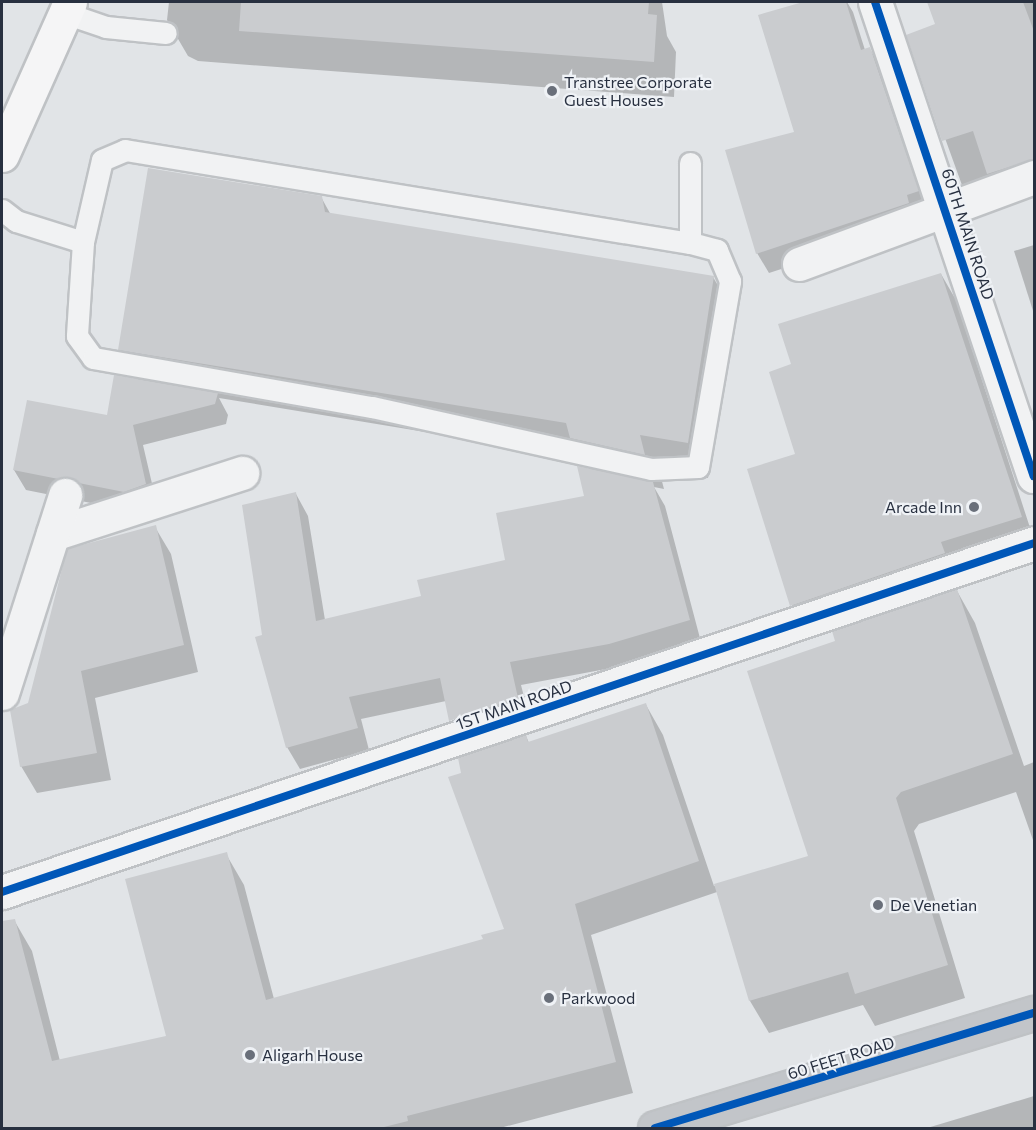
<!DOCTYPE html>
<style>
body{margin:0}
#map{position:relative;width:1036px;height:1130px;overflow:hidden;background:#e1e4e7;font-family:Commissioner,sans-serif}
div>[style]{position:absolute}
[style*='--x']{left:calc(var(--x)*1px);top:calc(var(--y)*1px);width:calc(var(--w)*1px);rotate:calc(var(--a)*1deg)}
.shadow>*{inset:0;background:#0003}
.building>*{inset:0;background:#cacccf}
.roads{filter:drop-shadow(2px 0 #bfc2c5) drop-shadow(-2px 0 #bfc2c5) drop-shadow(0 2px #bfc2c5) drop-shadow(0 -2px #bfc2c5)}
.lane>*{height:21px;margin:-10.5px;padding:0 10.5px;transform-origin:10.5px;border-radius:10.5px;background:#f1f2f3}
.street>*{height:33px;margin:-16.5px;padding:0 16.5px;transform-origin:16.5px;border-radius:16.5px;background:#f1f2f3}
.secondary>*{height:33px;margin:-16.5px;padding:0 16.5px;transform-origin:16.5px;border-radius:16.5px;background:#c2c5c9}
.primary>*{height:33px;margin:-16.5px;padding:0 16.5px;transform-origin:16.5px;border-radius:16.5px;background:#f5f5f6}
.cycleway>*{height:8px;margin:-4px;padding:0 4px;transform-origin:4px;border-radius:4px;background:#0057b8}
.dots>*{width:16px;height:16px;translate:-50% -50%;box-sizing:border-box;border:3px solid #eff2f6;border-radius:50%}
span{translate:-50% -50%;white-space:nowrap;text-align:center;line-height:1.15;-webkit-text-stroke:4.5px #eff2f6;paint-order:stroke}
.poi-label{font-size:16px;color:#283040}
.left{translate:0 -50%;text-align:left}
.right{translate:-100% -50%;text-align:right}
.street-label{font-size:16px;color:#283040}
.frame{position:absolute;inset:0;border:3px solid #283040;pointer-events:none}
</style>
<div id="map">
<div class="shadow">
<i style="clip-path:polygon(169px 2px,662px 2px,667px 36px,676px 52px,674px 97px,198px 61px,188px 56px,167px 20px)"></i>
<i style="clip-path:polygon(808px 2px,847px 2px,853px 12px,865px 50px,870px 49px,881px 69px,929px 212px,920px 224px,769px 273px,757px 253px,796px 133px,760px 16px)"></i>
<i style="clip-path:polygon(929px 2px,1034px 2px,1034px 183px,967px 199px,908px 36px,936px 25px)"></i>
<i style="clip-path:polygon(321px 197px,331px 215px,713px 277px,734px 313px,708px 478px,659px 470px,664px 489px,654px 487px,665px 506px,701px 642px,622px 666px,521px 685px,530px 720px,464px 742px,446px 701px,361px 719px,369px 750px,300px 769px,287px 747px,263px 637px,296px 494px,308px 516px,325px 620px,423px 597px,507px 561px,586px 497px,590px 470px,583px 458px,219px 398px,228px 415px,226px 424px,143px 445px,157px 505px,136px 512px,26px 490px,14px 470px,109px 417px,138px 380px,120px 349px)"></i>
<i style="clip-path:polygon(1034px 245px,1034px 314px,1014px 251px)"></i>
<i style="clip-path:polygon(941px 274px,956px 300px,1034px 540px,807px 631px,792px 605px,797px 455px,793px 365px)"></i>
<i style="clip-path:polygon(155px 527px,171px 554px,198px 672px,95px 698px,111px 780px,37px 793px,21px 766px,29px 704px)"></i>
<i style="clip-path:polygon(957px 591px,975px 623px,1024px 766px,1034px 762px,1034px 843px,1016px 792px,919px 824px,914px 831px,965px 998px,875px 1026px,863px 1005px,769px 1033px,750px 1001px,717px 892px,591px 935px,633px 1093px,500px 1128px,2px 1128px,2px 923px,14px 920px,32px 951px,60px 1061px,167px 1037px,226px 854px,244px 885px,274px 999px,484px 940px,506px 930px,463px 774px,526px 736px,529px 743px,646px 705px,663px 735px,714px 886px,810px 857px,837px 642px)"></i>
<i style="clip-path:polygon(1034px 1096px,1034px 1128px,927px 1128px)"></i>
</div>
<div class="building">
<i style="clip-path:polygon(241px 2px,649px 2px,648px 14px,657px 15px,654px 62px,239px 31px)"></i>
<i style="clip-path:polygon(803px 2px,846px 2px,861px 50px,870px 47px,919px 191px,907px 195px,909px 203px,756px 254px,725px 150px,794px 132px,758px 15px)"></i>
<i style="clip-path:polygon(927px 2px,1023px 2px,1035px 34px,1035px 159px,987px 174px,973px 131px,942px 141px,906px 35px,935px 24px)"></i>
<i style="clip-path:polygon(148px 168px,322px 196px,325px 212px,714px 276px,688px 443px,640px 435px,645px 455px,570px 438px,566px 423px,118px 350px)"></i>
<i style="clip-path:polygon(941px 273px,1022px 517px,941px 542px,945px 553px,790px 606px,747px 469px,795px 454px,769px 372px,791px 364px,778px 324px)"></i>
<i style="clip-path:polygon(114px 375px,218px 393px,215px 404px,133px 425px,146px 484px,124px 492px,13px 470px,27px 400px,107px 415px)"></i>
<i style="clip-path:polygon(577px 466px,653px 482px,690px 620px,609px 644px,510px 662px,518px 698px,449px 721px,440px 678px,349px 697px,358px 728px,286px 748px,255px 637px,262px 635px,242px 505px,296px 492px,316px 621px,421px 596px,417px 580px,505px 560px,496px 513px,584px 496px)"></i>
<i style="clip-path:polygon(156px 525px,184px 645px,81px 671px,97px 753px,20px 767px,10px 710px,28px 703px,67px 549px)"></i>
<i style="clip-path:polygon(957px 589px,1013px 754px,901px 792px,896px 798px,948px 965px,855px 994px,848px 972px,749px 1001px,714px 884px,808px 856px,747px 671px,835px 641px,832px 631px)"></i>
<i style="clip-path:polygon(646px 703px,699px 861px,575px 904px,616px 1062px,407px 1116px,408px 1121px,380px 1128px,2px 1128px,2px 921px,15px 919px,52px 1061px,166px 1036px,125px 879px,227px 852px,266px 1000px,483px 939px,481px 935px,504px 929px,448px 777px,461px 773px,458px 758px,526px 734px,528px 742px)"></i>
</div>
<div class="roads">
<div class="lane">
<i style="--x:65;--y:13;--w:43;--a:18.9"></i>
<i style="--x:106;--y:27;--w:60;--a:5.7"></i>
<i style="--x:2;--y:210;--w:18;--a:38"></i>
<i style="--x:16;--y:221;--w:70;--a:17.4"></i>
<i style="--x:83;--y:242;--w:94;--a:93.7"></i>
<i style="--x:77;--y:336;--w:27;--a:54"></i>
<i style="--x:93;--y:358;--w:283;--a:10"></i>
<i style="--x:372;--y:407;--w:286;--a:12.5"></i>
<i style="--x:651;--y:469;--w:47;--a:-2.4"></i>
<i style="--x:698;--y:467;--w:189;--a:-80.2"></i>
<i style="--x:730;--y:281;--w:34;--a:-113"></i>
<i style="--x:717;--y:250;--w:28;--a:-165"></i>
<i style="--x:83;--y:242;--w:84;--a:-77"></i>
<i style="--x:102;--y:160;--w:25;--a:-23"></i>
<i style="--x:125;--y:150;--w:573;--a:9.35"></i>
<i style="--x:690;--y:243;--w:80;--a:-90"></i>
</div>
<div class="street">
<i style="--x:875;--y:2;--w:500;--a:71.5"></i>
<i style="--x:799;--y:264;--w:251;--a:-20.3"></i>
<i style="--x:53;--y:534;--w:199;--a:-17.9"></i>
<i style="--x:2;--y:693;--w:208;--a:-72.3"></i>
<i style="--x:2;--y:892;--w:1089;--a:-18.68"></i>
</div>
<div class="secondary">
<i style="--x:655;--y:1128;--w:396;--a:-16.9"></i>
</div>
<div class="primary">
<i style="--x:2;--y:155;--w:167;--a:-66"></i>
</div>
</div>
<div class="cycleway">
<i style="--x:875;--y:2;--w:500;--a:71.5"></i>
<i style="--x:2;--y:892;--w:1089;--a:-18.68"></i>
<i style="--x:655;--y:1128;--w:396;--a:-16.9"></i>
</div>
<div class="dots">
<i style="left:552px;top:91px;background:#696f7a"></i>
<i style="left:974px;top:507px;background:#696f7a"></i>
<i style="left:878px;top:905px;background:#696f7a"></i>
<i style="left:549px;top:998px;background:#696f7a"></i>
<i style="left:250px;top:1055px;background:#696f7a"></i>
</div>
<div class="poi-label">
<span class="left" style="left:564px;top:91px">Transtree Corporate<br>Guest Houses</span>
<span class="right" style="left:962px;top:507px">Arcade Inn</span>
<span class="left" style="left:890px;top:905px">De Venetian</span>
<span class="left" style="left:561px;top:998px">Parkwood</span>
<span class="left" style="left:262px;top:1055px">Aligarh House</span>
</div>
<div class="street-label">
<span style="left:968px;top:234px;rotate:72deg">60TH MAIN ROAD</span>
<span style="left:514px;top:705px;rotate:-19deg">1ST MAIN ROAD</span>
<span style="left:841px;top:1058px;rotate:-17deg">60 FEET ROAD</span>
</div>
<div class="frame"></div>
</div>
